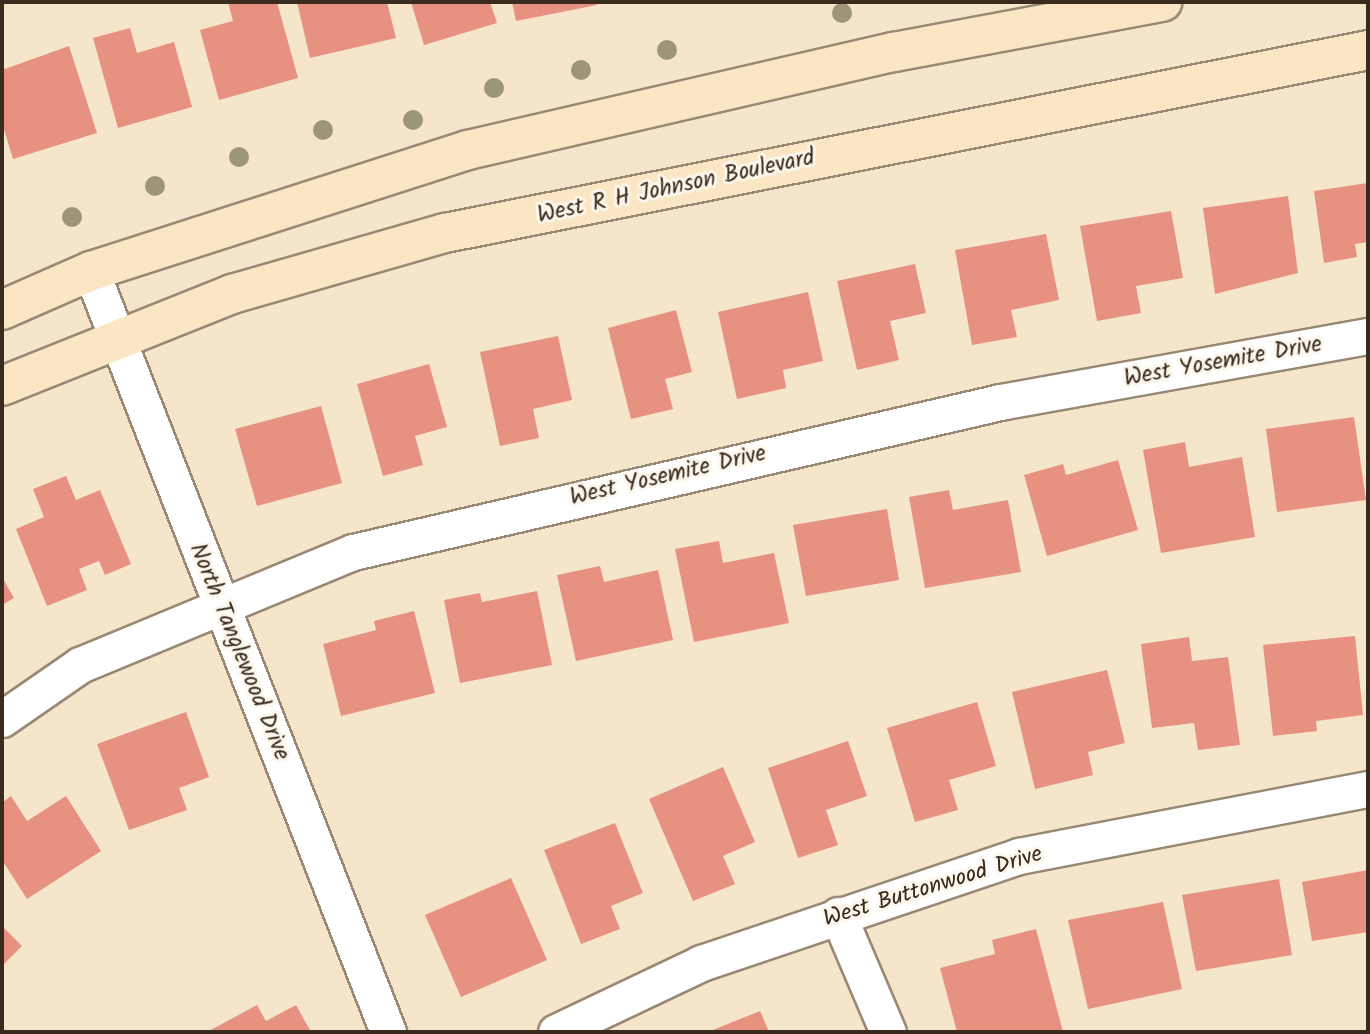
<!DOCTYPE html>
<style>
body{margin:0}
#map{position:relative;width:1370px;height:1034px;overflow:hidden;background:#f4e5cb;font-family:Kalam,sans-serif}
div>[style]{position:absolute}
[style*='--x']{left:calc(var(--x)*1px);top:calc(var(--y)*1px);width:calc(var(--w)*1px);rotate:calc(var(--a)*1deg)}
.building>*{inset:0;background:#e79280}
.roads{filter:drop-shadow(2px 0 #988874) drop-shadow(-2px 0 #988874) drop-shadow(0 2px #988874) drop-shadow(0 -2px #988874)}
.street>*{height:35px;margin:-17.5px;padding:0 17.5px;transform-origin:17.5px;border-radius:17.5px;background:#fff}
.secondary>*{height:38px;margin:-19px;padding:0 19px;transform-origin:19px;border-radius:19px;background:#fbe6c3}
.trees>*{width:20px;height:20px;margin:-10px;border-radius:50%;background:#9d9579}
span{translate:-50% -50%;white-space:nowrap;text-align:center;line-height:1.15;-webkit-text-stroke:6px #fbf7ec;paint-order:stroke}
.street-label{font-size:23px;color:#3b2a1e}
.frame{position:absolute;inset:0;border:4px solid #3b2a1e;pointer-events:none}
</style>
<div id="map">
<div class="building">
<i style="clip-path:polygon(228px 2px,277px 2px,298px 78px,219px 100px,200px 30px,233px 21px)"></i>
<i style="clip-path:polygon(297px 2px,387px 2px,396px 38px,310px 58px)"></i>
<i style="clip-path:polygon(411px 2px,490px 2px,497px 23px,424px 45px)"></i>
<i style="clip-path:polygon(512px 2px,596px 2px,597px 5px,516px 21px)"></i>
<i style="clip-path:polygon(130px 28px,137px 53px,174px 42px,192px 107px,118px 128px,93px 38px)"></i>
<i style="clip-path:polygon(69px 46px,97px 133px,13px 159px,2px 123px,2px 70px)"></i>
<i style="clip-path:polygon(1368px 183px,1368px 242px,1355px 244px,1357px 257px,1324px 263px,1314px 191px)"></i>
<i style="clip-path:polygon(1288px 196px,1298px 273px,1215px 294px,1203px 208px)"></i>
<i style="clip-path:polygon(1171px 211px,1183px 278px,1136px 286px,1141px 313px,1097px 321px,1080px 226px)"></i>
<i style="clip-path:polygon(1046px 234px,1059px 300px,1011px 310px,1017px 337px,972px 345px,955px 250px)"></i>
<i style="clip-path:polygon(915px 264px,926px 313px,890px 321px,899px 360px,857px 370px,837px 281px)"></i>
<i style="clip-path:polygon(808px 292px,823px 361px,783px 370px,786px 388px,737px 399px,718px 312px)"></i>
<i style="clip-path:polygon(676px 310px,692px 372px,665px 379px,673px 409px,631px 419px,608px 328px)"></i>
<i style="clip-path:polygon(558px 336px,572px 400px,533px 409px,539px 438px,500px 446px,480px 352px)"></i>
<i style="clip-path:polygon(429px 364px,447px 427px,415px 436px,423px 465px,383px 476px,357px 384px)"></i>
<i style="clip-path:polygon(321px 406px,342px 483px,257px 506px,235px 429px)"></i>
<i style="clip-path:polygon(1354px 417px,1366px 500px,1277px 512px,1266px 429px)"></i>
<i style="clip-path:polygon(1185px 442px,1189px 467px,1242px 457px,1255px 537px,1161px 553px,1143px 450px)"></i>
<i style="clip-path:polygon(1118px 460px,1138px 530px,1047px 556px,1024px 475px,1063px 464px,1066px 475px)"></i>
<i style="clip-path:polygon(66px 476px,76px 500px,100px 490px,131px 564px,105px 575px,99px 561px,79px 569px,87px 590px,47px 606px,16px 529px,44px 517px,33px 489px)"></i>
<i style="clip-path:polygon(949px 490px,953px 510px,1008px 500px,1021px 572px,925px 588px,909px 497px)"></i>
<i style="clip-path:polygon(887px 509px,899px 580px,806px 596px,793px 525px)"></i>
<i style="clip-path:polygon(719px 541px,723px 563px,774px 553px,789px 623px,694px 642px,675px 549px)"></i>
<i style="clip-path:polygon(600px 566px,604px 582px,658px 570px,673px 640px,576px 661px,557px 575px)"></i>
<i style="clip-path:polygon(2px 577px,14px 598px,2px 605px)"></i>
<i style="clip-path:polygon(537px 591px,552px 665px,460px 683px,444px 600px,480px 593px,482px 602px)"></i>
<i style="clip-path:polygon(414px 611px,435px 693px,341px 716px,323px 644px,376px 630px,374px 621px)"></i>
<i style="clip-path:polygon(1355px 636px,1363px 715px,1316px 721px,1317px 731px,1273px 736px,1263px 645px)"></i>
<i style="clip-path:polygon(1189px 637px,1192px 661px,1228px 657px,1240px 745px,1198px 750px,1194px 723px,1152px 728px,1141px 644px)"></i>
<i style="clip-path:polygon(1107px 670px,1125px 743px,1088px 752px,1093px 775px,1035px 789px,1012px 692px)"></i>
<i style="clip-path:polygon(977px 702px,996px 766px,949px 780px,958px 810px,915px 822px,887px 728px)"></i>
<i style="clip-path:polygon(186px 712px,209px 777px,179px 788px,187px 810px,129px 830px,97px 744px)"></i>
<i style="clip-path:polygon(848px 741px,867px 796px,826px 810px,838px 845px,798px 858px,768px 768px)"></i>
<i style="clip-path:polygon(723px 767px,755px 842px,723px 856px,735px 884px,693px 901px,649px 799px)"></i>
<i style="clip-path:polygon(11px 796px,27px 821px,66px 796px,101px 851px,27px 899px,2px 860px,2px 803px)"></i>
<i style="clip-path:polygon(615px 823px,643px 893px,611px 906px,620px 929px,581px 944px,544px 850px)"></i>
<i style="clip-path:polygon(1368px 870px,1368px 932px,1312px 941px,1302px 882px)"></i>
<i style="clip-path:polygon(511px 878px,547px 960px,461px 997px,425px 915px)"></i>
<i style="clip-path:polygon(1279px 879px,1292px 955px,1196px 971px,1182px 895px)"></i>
<i style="clip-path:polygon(1163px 902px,1182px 989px,1088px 1009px,1068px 920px)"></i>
<i style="clip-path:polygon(2px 926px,22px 946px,2px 966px)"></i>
<i style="clip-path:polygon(1036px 929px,1063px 1032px,957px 1032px,940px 968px,995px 954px,992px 940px)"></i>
<i style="clip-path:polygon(257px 1005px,266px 1021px,296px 1005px,311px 1032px,207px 1032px)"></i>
<i style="clip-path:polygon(760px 1011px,769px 1032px,708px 1032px)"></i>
</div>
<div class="roads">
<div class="street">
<i style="--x:91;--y:271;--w:817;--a:68.68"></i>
<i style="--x:2;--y:719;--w:95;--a:-34.7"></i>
<i style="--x:80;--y:665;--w:295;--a:-22.5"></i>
<i style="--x:353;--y:552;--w:664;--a:-13.05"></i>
<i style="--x:1000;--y:402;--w:374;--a:-10.2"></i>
<i style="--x:838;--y:915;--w:127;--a:66.9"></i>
<i style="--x:556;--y:1032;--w:161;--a:-25.4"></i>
<i style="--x:701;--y:963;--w:336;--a:-18.6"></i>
<i style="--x:1019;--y:856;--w:355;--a:-10.9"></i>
</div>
<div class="secondary">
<i style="--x:2;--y:310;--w:97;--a:-23.7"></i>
<i style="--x:91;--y:271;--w:396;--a:-17.8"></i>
<i style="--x:468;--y:150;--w:437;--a:-13"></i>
<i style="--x:894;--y:52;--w:273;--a:-10.6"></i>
<i style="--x:2;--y:386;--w:248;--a:-21.8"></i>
<i style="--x:232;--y:294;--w:222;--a:-16"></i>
<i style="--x:445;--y:233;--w:941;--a:-11.21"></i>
</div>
</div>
<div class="trees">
<i style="left:842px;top:13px"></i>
<i style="left:667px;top:50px"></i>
<i style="left:581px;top:70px"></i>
<i style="left:494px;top:88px"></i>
<i style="left:413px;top:120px"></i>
<i style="left:323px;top:130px"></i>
<i style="left:239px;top:157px"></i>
<i style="left:155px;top:186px"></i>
<i style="left:72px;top:217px"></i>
</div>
<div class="street-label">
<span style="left:676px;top:187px;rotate:-12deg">West R H Johnson Boulevard</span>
<span style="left:1223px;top:362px;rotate:-10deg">West Yosemite Drive</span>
<span style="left:668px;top:476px;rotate:-13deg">West Yosemite Drive</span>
<span style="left:239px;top:652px;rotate:68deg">North Tanglewood Drive</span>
<span style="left:933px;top:887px;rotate:-17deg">West Buttonwood Drive</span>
</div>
<div class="frame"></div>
</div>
